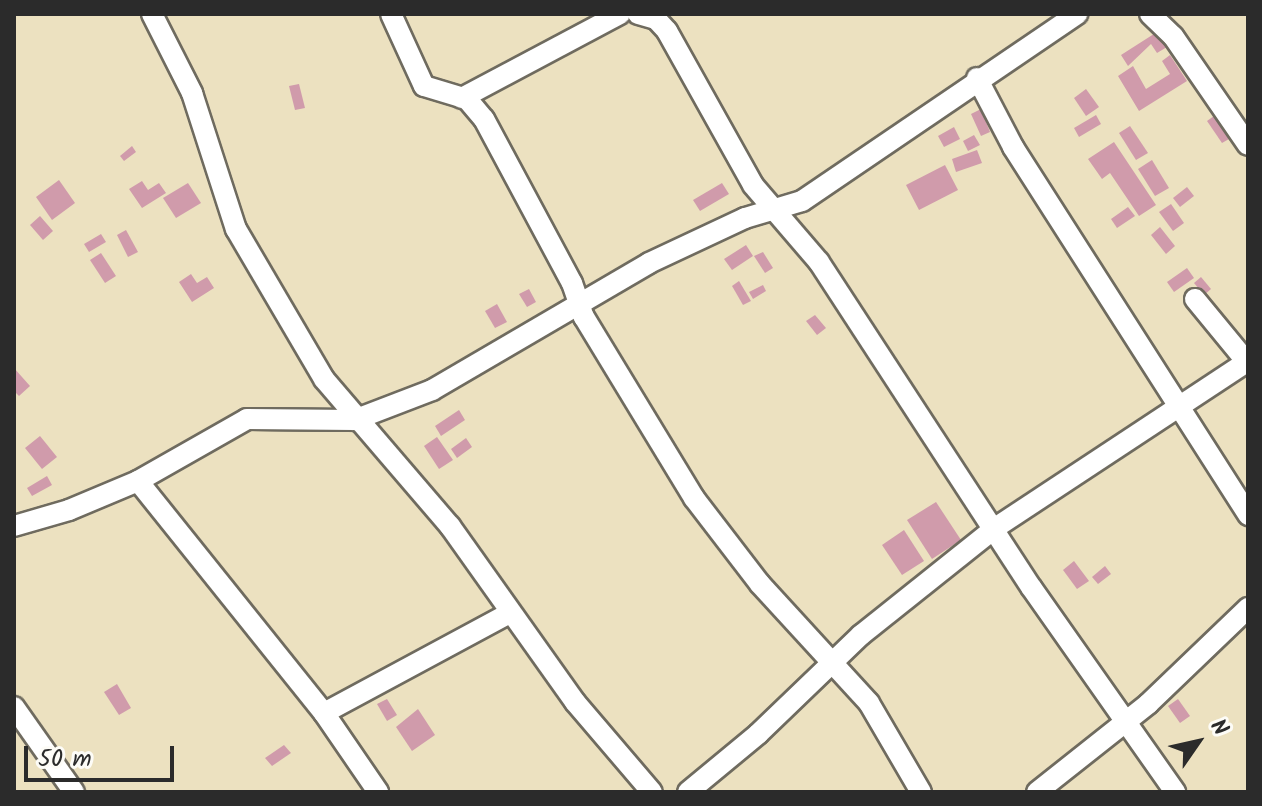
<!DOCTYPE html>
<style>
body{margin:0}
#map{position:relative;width:1262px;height:806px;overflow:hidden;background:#ece1c0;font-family:Kalam,sans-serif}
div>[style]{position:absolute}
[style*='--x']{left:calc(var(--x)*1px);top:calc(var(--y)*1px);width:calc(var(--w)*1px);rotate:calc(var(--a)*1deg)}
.building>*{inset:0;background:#d09bab}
.roads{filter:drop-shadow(2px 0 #6f6b5f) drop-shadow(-2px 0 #6f6b5f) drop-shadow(0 2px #6f6b5f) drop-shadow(0 -2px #6f6b5f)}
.minor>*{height:20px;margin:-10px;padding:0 10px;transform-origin:10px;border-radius:10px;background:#fff}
span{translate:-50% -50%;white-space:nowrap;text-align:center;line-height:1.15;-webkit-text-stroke:7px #fdfcf7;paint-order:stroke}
.frame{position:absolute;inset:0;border:16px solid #2b2b2b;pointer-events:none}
.north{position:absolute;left:1158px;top:702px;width:80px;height:80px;-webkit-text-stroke:6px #fdfcf7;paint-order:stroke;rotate:56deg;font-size:22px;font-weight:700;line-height:32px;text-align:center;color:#2b2b2b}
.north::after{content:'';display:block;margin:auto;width:28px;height:36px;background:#2b2b2b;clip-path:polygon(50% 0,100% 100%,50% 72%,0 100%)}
.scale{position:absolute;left:24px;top:746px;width:150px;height:36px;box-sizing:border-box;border:4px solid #2b2b2b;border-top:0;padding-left:10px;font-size:24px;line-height:28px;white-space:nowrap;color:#2b2b2b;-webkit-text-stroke:6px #fdfcf7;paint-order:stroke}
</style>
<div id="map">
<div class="building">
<i style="clip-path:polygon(1157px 32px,1167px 47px,1157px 53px,1151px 44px,1128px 66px,1121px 55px)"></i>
<i style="clip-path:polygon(1170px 55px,1187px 81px,1139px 111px,1118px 76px,1133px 66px,1146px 89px,1170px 74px,1162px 61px)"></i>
<i style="clip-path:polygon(299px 84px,305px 108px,295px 110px,289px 86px)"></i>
<i style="clip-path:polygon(1086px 89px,1099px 107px,1086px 116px,1074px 98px)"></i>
<i style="clip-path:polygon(981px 109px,990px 132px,981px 136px,971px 114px)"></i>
<i style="clip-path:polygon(1096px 115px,1101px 124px,1079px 137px,1074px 128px)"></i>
<i style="clip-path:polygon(1214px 116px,1229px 139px,1222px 143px,1207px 121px)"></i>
<i style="clip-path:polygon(1130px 126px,1148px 153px,1136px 160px,1119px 133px)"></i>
<i style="clip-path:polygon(954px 127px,960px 139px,944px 147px,938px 136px)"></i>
<i style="clip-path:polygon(974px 135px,980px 145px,968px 151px,963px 141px)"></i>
<i style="clip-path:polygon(1114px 142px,1156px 205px,1139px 216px,1110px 173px,1102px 179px,1088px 159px)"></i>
<i style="clip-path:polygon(132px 146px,136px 152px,124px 161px,120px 156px)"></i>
<i style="clip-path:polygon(977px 150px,982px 163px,956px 172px,952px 159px)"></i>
<i style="clip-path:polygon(1152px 160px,1169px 188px,1155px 196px,1138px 169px)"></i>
<i style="clip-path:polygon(945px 165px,958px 190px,919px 210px,906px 185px)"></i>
<i style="clip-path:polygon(59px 180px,75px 203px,52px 220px,36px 197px)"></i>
<i style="clip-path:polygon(142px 181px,148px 190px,159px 183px,166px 193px,142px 208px,129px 189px)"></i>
<i style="clip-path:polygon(188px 183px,201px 203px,176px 218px,163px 198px)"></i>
<i style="clip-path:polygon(722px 183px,729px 194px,700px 211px,693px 200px)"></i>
<i style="clip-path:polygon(1187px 187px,1194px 196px,1180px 207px,1173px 198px)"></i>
<i style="clip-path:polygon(1171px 204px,1184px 223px,1173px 231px,1159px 212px)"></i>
<i style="clip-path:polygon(1128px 207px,1135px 216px,1117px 228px,1111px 219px)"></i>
<i style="clip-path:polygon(40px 216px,53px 231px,43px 240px,30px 225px)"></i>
<i style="clip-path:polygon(1160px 227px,1175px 246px,1166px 254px,1151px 235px)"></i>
<i style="clip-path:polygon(126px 230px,138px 252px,128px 257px,117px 235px)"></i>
<i style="clip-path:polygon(101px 234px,106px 242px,89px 252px,84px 244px)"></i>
<i style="clip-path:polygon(746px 245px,753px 256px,732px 270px,724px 259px)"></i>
<i style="clip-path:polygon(763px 252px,773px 268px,765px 273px,754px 256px)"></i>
<i style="clip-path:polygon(101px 253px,116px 276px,105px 283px,90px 260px)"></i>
<i style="clip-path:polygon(1187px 268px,1194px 278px,1174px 292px,1167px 282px)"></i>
<i style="clip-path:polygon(191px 274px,197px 283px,207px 277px,214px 288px,192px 302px,179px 282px)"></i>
<i style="clip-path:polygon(1201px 277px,1211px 289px,1204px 295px,1194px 283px)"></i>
<i style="clip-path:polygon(739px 281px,751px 301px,743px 305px,732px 286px)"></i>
<i style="clip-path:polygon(763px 285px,766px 291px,753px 299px,749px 292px)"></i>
<i style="clip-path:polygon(529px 289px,536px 302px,527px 307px,519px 294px)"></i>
<i style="clip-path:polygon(497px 304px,507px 322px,495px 328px,485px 311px)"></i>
<i style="clip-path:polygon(815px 315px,826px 328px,817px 335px,806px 321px)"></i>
<i style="clip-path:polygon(14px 368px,30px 386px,19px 396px,14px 391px)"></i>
<i style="clip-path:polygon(459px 410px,465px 420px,441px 436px,435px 426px)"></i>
<i style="clip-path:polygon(40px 436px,57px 457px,42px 469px,25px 448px)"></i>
<i style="clip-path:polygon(437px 437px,453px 460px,439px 469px,424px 446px)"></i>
<i style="clip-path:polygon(466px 438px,472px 447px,457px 458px,451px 449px)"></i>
<i style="clip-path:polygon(47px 476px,52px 485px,32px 496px,27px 488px)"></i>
<i style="clip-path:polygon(936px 502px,961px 540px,932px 559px,907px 520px)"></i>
<i style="clip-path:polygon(904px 530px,924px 561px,902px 575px,882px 545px)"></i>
<i style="clip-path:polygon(1074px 561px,1089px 581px,1077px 589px,1063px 570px)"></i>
<i style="clip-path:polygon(1105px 566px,1111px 574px,1098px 584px,1092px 577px)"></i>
<i style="clip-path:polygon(117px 684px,131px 708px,119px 715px,104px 692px)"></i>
<i style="clip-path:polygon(387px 699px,397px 715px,387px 721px,377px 704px)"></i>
<i style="clip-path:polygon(1178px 699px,1190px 716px,1180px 723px,1168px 706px)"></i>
<i style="clip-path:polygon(418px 709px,435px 735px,412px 751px,396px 727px)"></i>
<i style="clip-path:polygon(284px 745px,291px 753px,272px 766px,265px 758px)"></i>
</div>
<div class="roads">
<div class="minor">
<i style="--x:152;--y:14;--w:89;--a:63.1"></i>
<i style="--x:192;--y:93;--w:143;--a:72.1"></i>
<i style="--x:236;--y:229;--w:174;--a:59.6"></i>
<i style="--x:324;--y:379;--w:194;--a:49.4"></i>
<i style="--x:450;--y:526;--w:216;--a:54.6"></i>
<i style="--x:575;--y:702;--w:118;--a:49.5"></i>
<i style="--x:391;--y:14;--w:79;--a:65.4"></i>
<i style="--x:424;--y:86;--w:45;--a:16.8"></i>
<i style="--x:467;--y:99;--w:26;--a:50"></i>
<i style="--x:484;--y:119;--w:186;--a:61.8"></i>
<i style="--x:572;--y:283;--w:36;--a:71"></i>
<i style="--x:584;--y:317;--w:212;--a:58.7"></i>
<i style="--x:694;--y:498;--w:108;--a:52.5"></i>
<i style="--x:760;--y:584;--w:161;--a:47.5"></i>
<i style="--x:869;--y:703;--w:103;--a:59.7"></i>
<i style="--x:638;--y:14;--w:19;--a:16"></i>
<i style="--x:656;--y:19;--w:16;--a:47"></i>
<i style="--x:667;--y:31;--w:176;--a:60.8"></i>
<i style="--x:753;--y:185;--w:101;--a:49.4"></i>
<i style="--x:819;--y:262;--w:388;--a:56.9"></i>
<i style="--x:1031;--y:587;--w:251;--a:54.9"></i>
<i style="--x:1150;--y:14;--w:32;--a:44"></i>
<i style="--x:1173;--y:36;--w:132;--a:55.5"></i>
<i style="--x:977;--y:78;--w:78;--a:62.4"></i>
<i style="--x:1013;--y:147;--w:437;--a:57.4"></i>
<i style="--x:462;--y:98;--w:179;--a:-28"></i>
<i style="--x:1195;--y:299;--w:82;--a:50.5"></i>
<i style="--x:138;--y:481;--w:297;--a:51.3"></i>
<i style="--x:324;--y:713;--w:96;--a:55.6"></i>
<i style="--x:14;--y:526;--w:57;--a:-16.2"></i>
<i style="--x:69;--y:510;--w:75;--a:-22.8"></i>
<i style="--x:138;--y:481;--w:125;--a:-29.6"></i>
<i style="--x:247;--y:419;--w:107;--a:0.5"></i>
<i style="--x:354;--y:420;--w:84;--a:-21"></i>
<i style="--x:432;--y:390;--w:251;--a:-30.3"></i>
<i style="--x:649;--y:263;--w:106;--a:-25.1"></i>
<i style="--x:745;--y:218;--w:59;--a:-16.6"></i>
<i style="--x:802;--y:201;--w:333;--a:-34.2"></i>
<i style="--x:14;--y:707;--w:104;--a:54.8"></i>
<i style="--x:324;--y:713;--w:211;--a:-28.3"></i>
<i style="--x:688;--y:792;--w:91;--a:-39.6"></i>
<i style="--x:758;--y:734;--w:143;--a:-43.9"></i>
<i style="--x:861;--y:635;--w:171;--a:-38.6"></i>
<i style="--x:995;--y:528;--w:303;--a:-33.4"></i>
<i style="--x:1037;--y:792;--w:142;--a:-38.4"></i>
<i style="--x:1148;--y:704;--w:139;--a:-43.8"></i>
</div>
</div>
<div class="frame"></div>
<div class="north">N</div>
<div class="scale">50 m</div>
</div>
